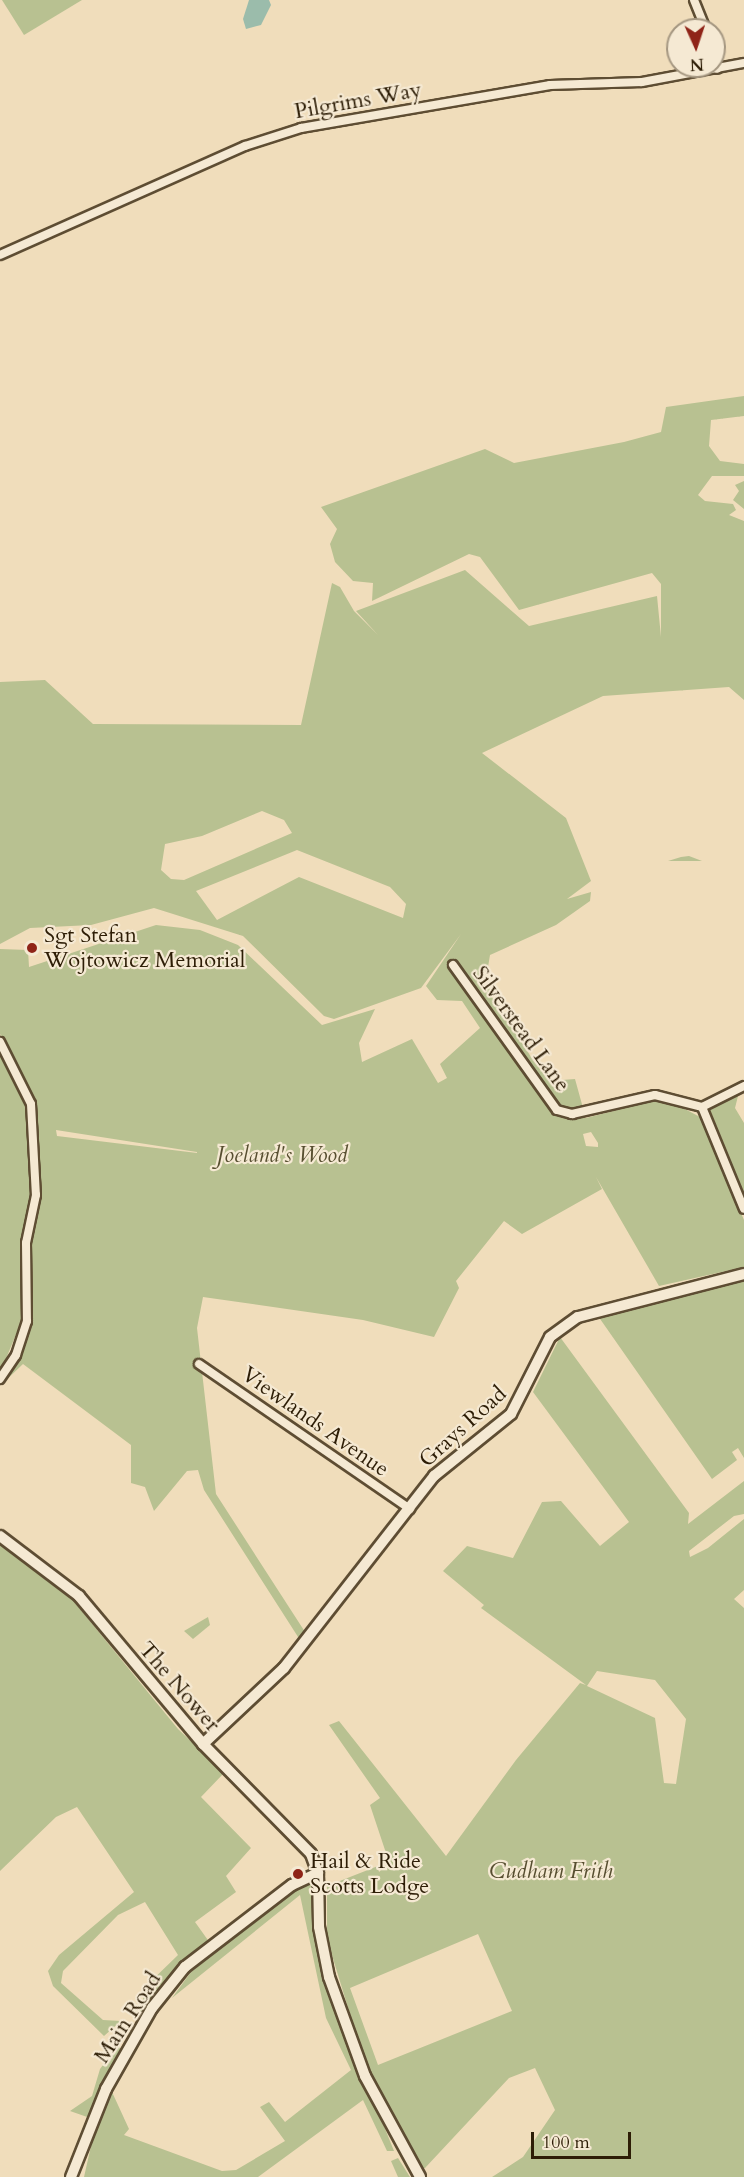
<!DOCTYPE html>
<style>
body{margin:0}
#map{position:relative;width:744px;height:2177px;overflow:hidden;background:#f0ddbb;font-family:Cardo,serif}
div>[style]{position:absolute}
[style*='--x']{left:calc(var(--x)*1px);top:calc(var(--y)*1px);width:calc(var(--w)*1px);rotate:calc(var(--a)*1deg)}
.green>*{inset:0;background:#b8c191}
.water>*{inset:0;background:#9bbcab}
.roads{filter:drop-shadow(2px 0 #5e4d33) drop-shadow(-2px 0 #5e4d33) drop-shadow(0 2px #5e4d33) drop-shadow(0 -2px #5e4d33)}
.street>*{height:8px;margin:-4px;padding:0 4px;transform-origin:4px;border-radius:4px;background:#f5e9d3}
.secondary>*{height:10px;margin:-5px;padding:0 5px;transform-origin:5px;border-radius:5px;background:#f5e9d3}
.dots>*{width:16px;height:16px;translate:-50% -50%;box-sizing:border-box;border:3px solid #f5e9d3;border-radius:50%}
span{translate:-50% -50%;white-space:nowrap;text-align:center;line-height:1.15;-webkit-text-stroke:4.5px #f5e9d3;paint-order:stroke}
.street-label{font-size:22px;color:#2d1d06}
.poi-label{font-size:22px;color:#2d1d06}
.left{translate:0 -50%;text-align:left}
.park-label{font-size:22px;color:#574e30;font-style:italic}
.north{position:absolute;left:666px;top:18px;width:60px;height:60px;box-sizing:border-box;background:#f5e9d3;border:2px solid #a59781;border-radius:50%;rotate:177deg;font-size:16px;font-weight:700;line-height:24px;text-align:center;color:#2d1d06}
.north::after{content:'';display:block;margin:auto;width:21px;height:27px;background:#8f2418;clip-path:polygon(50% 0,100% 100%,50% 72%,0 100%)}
.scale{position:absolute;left:531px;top:2132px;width:100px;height:27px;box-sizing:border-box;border:3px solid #2d1d06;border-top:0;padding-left:8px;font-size:18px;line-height:21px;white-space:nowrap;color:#2d1d06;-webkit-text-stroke:4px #f5e9d3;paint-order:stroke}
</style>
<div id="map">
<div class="green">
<i style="clip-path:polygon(2px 0,82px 0,24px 35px)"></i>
<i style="clip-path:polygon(evenodd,744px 396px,744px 416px,711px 420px,709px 446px,720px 461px,744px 464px,744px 476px,712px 476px,698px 495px,705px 501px,733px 504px,736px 510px,729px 515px,744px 521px,744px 700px,729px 687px,603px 696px,482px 753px,566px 818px,591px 881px,567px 899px,591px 892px,590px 901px,556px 925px,490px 955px,487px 973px,492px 997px,533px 1060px,549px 1081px,575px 1079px,583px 1108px,558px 1109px,450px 966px,555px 1113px,586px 1118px,664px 1098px,700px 1117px,744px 1220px,744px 1267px,659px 1286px,596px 1177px,602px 1189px,522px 1234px,504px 1221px,456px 1281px,459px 1288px,434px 1337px,363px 1320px,203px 1297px,197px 1328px,216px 1494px,307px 1635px,300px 1640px,204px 1490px,198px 1470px,187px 1471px,154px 1511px,145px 1487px,131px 1483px,131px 1445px,23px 1364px,0 1386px,19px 1359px,30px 1322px,30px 1245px,39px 1200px,35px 1106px,0 1034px,0 949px,28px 950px,29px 967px,156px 925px,200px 930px,238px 945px,322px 1025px,375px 1009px,359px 1043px,362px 1062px,412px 1039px,438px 1083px,447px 1078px,440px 1064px,480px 1028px,462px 1001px,437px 1000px,426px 986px,461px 934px,421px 988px,334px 1019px,324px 1016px,243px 936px,154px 908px,91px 925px,30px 928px,0 944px,0 682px,45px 680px,93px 724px,301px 725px,332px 583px,340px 587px,354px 611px,378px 635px,356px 611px,465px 570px,529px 626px,657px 596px,661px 637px,661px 584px,652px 573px,519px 610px,480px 557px,469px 554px,372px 601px,373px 583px,353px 581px,335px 562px,330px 544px,337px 529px,321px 507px,485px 449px,514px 463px,624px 442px,661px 432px,666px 407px,744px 396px,262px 811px,284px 820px,292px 833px,184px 880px,171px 879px,161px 870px,165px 844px,202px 836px,262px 811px,744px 396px,297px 850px,390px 887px,406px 904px,403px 918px,299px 877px,217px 920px,196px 891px,297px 850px,744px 396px,56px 1130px,197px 1152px,197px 1153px,57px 1136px,56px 1130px,744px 396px,591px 1132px,598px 1143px,598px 1147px,586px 1146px,583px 1134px,591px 1132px)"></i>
<i style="clip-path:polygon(744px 481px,744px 509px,733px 500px,739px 491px,735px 485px)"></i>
<i style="clip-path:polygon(689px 856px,702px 861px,668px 861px,681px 857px)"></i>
<i style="clip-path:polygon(0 1051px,27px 1105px,31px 1194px,23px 1243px,22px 1320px,0 1373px)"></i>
<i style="clip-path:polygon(738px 1096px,735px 1108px,744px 1123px,744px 1194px,710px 1110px,721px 1099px)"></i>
<i style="clip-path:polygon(744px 1279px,744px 1458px,738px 1448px,732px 1452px,737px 1460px,712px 1479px,598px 1316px)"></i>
<i style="clip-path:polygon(evenodd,560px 1337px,689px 1513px,688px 1524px,744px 1481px,744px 1514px,734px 1516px,689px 1551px,690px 1557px,708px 1548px,744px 1519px,744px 1590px,734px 1599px,744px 1608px,744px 2177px,492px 2177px,523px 2157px,555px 2110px,535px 2068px,509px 2078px,425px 2168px,417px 2169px,369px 2076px,327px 1939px,327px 1886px,378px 1866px,379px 1872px,389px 1862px,370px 1805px,380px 1798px,329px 1725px,339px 1721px,446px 1856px,516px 1760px,580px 1683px,586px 1685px,481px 1608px,484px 1605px,443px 1571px,467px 1546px,513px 1558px,542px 1502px,561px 1501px,600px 1546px,629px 1522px,533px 1392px,560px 1337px,597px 1671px,655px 1680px,686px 1719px,676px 1784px,664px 1783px,655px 1718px,587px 1686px,597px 1671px,560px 1337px,478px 1934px,512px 2011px,378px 2065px,350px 1988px,478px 1934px)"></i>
<i style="clip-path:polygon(0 1539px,62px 1587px,178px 1729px,224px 1773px,201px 1797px,251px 1848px,226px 1876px,236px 1892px,195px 1922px,210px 1943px,141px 2021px,129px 2014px,143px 2004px,143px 1989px,178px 1955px,145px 1902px,118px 1915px,63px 1971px,61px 1983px,103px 2020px,121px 2021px,104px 2036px,53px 1986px,48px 1971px,59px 1955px,134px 1892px,77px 1807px,56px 1817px,0 1871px)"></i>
<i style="clip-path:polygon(208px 1617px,210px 1625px,193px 1639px,184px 1631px)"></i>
<i style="clip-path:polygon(314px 1882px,328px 1987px,394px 2151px,387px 2151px,363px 2100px,258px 2177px,84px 2177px,96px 2124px,112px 2092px,129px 2129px,124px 2135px,222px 2171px,236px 2170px,285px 2141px,260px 2107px,269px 2102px,285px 2122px,351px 2070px,326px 2018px,300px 1895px,172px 1998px,191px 1972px,301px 1884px)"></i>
<i style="clip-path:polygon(117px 2046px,123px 2050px,90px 2118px,70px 2111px,92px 2096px,100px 2069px)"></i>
<i style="clip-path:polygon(398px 2158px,410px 2177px,398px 2177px,391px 2161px)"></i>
</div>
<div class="water">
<i style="clip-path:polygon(249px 0,269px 0,271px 5px,261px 25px,246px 29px,243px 19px)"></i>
</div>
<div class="roads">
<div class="street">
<i style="--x:694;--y:0;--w:32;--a:68"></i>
<i style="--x:714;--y:53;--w:16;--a:79"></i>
<i style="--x:0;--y:255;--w:268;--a:-24"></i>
<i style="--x:245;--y:146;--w:59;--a:-17.8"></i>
<i style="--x:301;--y:128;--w:253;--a:-9.8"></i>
<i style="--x:550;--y:85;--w:92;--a:-1.9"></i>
<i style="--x:642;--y:82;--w:104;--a:-10.6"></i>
<i style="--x:453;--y:965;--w:178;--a:54.4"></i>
<i style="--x:557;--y:1110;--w:16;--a:15"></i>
<i style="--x:572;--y:1114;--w:85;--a:-12.9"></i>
<i style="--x:655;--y:1095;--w:49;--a:14.3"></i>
<i style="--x:0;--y:1042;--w:69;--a:63.4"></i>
<i style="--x:31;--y:1104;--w:91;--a:86.9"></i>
<i style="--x:36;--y:1195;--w:49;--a:101.8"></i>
<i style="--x:26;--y:1243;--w:78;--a:89.3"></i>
<i style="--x:27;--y:1321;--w:36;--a:108"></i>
<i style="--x:16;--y:1355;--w:29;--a:124"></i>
<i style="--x:702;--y:1107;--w:110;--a:67.6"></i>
<i style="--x:702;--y:1107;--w:47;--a:-26.6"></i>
<i style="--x:199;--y:1364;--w:256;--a:34.5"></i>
</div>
<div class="secondary">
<i style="--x:0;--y:1536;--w:99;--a:37.2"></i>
<i style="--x:79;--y:1596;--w:193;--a:50"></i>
<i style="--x:203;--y:1744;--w:154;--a:45.5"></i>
<i style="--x:311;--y:1854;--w:20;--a:70"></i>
<i style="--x:318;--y:1873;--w:54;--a:88.9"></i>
<i style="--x:319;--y:1927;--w:51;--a:78.7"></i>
<i style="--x:329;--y:1977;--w:105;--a:70"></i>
<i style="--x:365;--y:2076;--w:115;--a:61.4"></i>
<i style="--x:203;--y:1744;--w:111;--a:-43.2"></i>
<i style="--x:284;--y:1668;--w:244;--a:-52"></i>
<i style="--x:434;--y:1476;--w:99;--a:-38.8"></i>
<i style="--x:511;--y:1414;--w:86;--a:-63.1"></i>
<i style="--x:550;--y:1337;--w:34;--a:-36"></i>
<i style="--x:578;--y:1317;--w:171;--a:-14.5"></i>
<i style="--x:71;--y:2177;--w:95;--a:-68.3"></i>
<i style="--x:106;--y:2089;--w:93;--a:-60.4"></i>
<i style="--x:152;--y:2008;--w:53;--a:-51.2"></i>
<i style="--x:185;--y:1967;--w:135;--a:-37.5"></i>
<i style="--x:292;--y:1885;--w:29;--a:-25"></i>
</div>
</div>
<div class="dots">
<i style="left:32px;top:948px;background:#8f2418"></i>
<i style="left:298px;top:1874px;background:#8f2418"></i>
</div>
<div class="street-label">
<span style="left:358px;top:101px;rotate:-10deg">Pilgrims Way</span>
<span style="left:521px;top:1029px;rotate:54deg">Silverstead Lane</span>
<span style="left:315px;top:1422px;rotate:35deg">Viewlands Avenue</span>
<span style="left:463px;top:1427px;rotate:-42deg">Grays Road</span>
<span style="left:179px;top:1687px;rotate:49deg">The Nower</span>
<span style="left:128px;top:2018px;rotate:-57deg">Main Road</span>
</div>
<div class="poi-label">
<span class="left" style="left:44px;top:948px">Sgt Stefan<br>Wojtowicz Memorial</span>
<span class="left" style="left:310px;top:1874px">Hail &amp; Ride<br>Scotts Lodge</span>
</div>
<div class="park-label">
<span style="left:282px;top:1156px">Joeland's Wood</span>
<span style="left:551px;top:1872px">Cudham Frith</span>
</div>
<div class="north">N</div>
<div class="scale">100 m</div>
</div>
